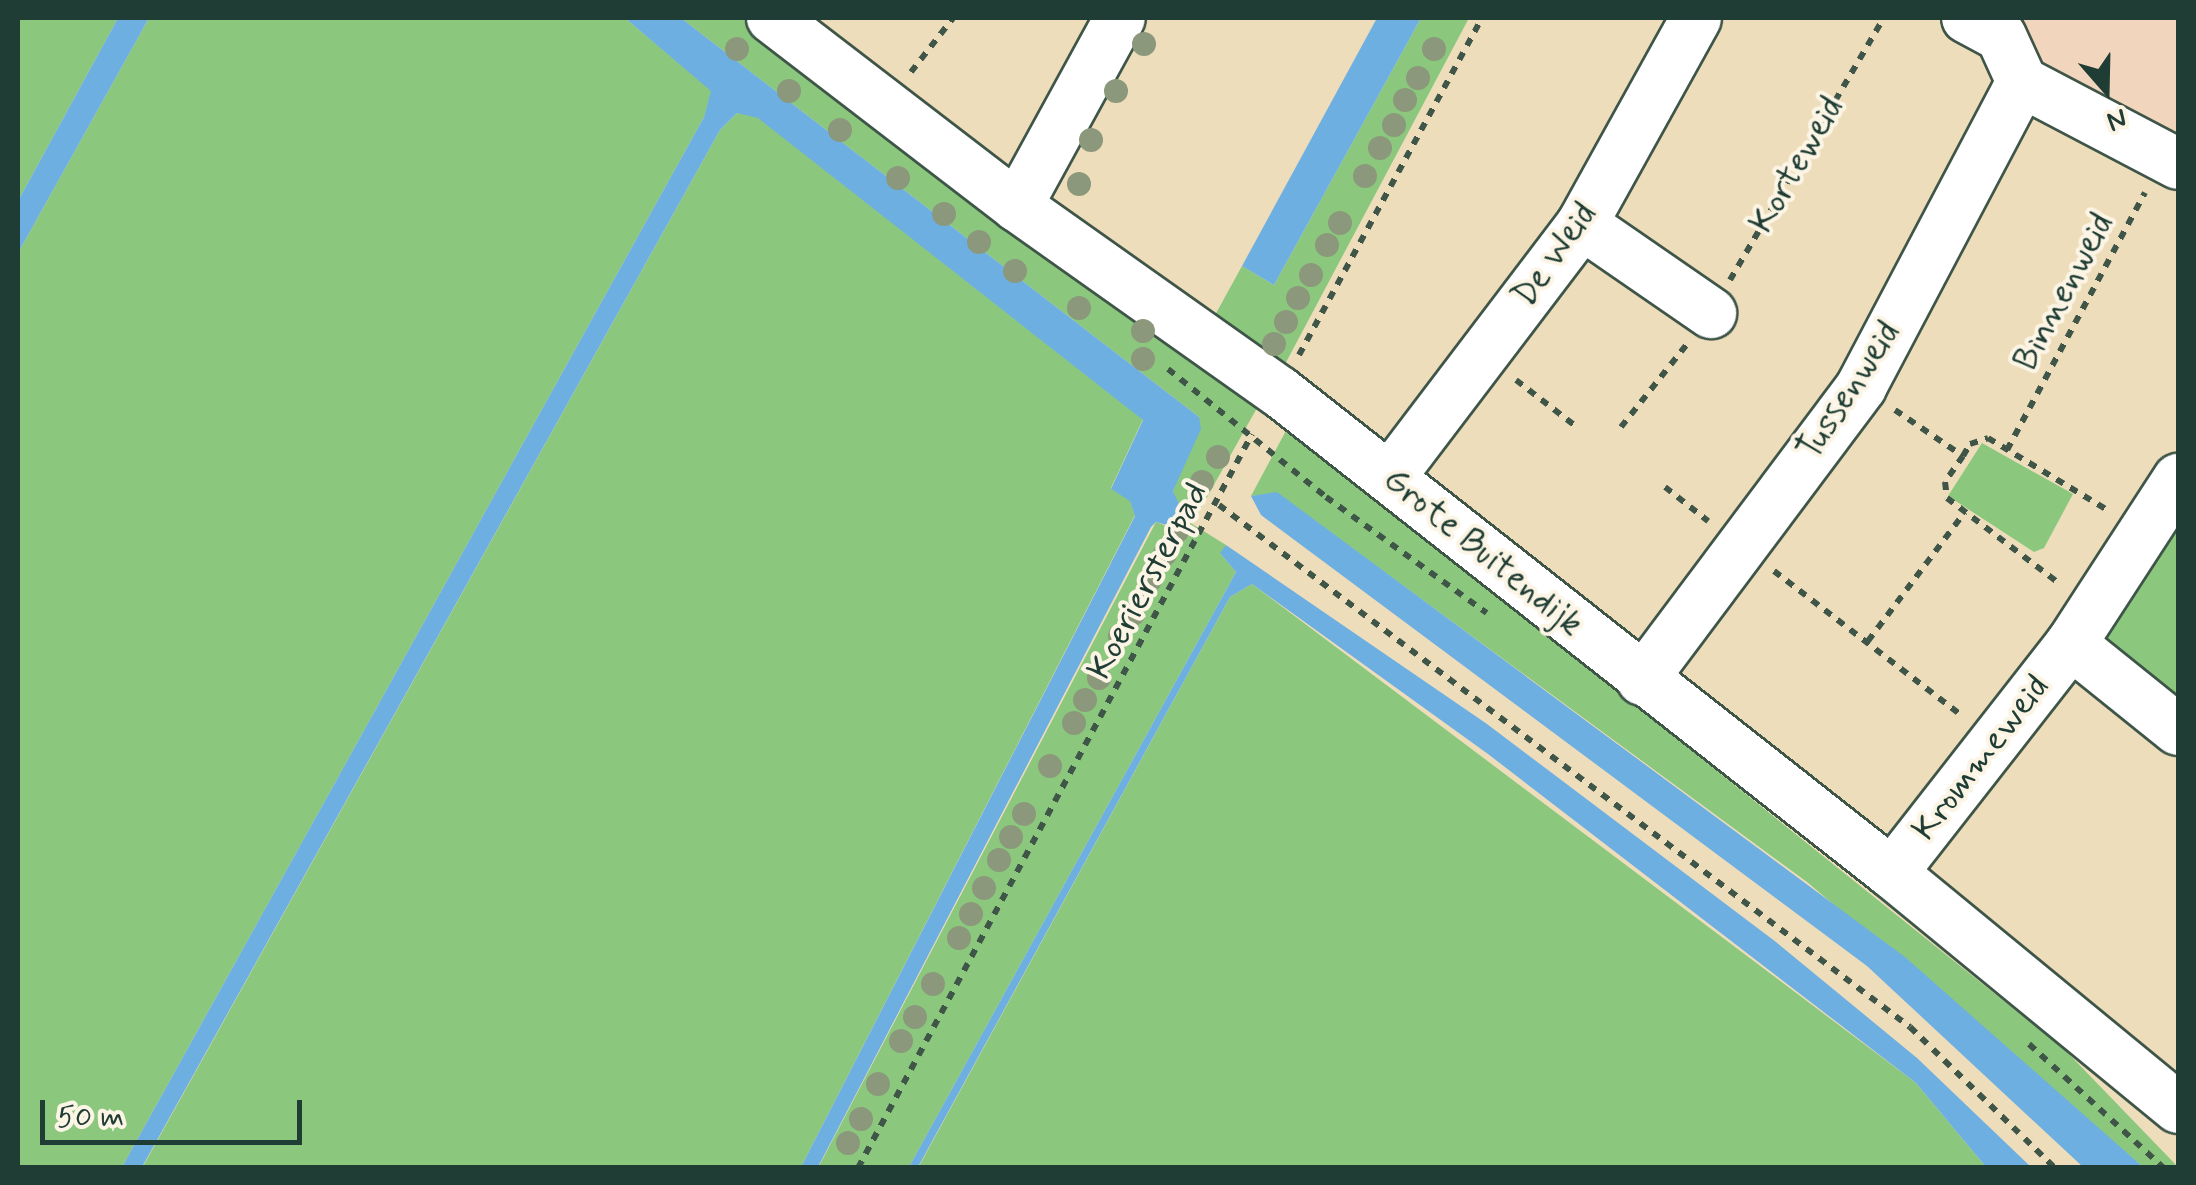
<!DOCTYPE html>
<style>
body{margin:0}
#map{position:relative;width:2196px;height:1185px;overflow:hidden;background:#edb;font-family:Mynerve,sans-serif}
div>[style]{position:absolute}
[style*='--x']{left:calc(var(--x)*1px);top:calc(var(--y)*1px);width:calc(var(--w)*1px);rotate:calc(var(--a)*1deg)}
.built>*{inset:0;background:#f1d5bd}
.green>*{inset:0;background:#8bc87e}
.water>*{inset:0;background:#6eafe2}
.path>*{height:6px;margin-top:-3px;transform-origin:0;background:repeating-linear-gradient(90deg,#3e5548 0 8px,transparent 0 16px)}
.roads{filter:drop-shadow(2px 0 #3e5548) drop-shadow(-2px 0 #3e5548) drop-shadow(0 2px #3e5548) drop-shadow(0 -2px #3e5548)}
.minor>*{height:50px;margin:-25px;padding:0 25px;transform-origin:25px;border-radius:25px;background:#fff}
.trees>*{width:24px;height:24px;margin:-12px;border-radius:50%;background:#8b987b}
span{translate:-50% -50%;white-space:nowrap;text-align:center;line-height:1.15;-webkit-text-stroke:8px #fcf5e5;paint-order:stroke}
.street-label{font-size:35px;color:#1f3d34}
.frame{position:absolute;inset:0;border:20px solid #1f3d34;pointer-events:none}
.north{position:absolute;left:2056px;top:40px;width:100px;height:100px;-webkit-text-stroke:8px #fcf5e5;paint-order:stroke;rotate:160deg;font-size:28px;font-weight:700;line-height:40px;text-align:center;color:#1f3d34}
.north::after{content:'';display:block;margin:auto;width:35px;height:45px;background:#1f3d34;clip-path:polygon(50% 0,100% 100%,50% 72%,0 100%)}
.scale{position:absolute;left:40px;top:1100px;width:262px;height:45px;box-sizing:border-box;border:5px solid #1f3d34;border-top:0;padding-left:12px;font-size:30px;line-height:35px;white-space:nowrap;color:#1f3d34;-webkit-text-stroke:8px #fcf5e5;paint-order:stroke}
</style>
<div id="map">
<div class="built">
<i style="clip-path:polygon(2014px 18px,2178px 18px,2178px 140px,2031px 66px)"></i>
</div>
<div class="green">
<i style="clip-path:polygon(18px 18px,118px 18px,18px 201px)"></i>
<i style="clip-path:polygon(149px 18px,625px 18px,712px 91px,704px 117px,122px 1167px,18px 1168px,18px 253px)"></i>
<i style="clip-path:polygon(681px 18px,744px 18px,1257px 408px,1197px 515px,1175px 501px,1173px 491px,1199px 417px)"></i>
<i style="clip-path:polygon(1421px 18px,1469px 18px,1283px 368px,1214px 317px,1242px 266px,1274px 285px)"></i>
<i style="clip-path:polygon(738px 112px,758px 117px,1143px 419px,1111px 488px,1130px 500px,1135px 515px,801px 1167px,142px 1168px,720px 130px)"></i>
<i style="clip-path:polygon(1288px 427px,2065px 1050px,2178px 1167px,2143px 1167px,1807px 882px,1277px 493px,1251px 496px)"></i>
<i style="clip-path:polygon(1982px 443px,2073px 494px,2044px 548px,2034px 552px,1948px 496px)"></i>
<i style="clip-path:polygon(2178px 517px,2178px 710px,2095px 649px)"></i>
<i style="clip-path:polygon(1156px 522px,1182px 532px,1189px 522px,1226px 545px,1221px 554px,1236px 572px,909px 1167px,818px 1168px)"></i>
<i style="clip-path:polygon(1252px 584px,1916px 1083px,1986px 1167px,918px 1168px,1230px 597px)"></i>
</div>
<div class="water">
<i style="clip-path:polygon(118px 18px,149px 18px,18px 253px,18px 201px)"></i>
<i style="clip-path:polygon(625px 18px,681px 18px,1199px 417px,1201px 429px,1173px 491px,1185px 517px,1173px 527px,1156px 522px,1151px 527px,818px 1167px,801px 1167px,1135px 516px,1130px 501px,1111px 489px,1143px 420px,758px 118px,737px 113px,720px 130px,142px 1167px,122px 1167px,704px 117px,711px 91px)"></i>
<i style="clip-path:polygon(1377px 18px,1421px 18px,1274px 285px,1242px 266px)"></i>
<i style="clip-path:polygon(1277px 492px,1905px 957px,2143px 1167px,2083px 1167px,1867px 966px,1261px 515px,1251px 496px)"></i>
<i style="clip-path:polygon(1226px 545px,1487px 724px,1776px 942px,1917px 1058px,2031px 1167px,1986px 1167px,1916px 1083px,1488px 754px,1252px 584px,1230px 597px,918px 1167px,909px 1167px,1236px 572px,1220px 553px)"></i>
</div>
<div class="path">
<i style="--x:911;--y:72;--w:68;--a:-52.1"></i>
<i style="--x:1730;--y:280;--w:304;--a:-59.6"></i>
<i style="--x:1299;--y:355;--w:383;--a:-61.5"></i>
<i style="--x:1168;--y:369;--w:203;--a:39"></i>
<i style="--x:1326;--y:497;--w:198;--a:35.8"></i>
<i style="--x:1516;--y:380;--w:73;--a:37.8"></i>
<i style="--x:1895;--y:410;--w:82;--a:34.1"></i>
<i style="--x:1963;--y:456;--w:32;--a:125"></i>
<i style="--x:1945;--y:482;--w:16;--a:83"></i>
<i style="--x:1947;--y:498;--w:143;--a:37.3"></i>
<i style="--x:1621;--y:427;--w:106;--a:-51.5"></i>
<i style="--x:2007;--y:450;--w:292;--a:-61.8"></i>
<i style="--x:1963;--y:456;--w:14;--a:-60"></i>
<i style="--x:1970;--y:444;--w:19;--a:-18"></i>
<i style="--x:1988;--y:438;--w:141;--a:31.1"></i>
<i style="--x:1665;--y:487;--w:55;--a:38.3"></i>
<i style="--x:1219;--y:505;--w:866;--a:37.07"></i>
<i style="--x:1910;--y:1027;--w:202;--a:44.2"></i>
<i style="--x:1774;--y:571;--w:237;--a:37.6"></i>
<i style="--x:1868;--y:641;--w:161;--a:-53.1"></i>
<i style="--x:2029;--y:1044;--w:183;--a:42.6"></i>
<i style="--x:858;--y:1168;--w:833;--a:-61.77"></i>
</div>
<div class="roads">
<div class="minor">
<i style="--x:772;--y:18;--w:309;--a:37.5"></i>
<i style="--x:1017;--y:206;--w:322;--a:35.3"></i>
<i style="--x:1280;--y:392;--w:778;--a:38.17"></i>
<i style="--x:1892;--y:873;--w:370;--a:39.4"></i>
<i style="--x:1967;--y:18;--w:38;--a:28"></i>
<i style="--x:2001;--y:36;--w:51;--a:65.5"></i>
<i style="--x:2022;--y:82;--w:176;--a:27.7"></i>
<i style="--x:1017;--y:206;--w:214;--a:-61.3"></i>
<i style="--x:1582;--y:224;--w:157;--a:34.6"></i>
<i style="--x:1390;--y:477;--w:318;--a:-52.8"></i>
<i style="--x:1582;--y:224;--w:235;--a:-61"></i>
<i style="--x:2071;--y:644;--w:137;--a:38.8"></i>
<i style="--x:1642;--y:680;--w:366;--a:-53.2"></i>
<i style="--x:1861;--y:387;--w:345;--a:-62.2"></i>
<i style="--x:1892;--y:873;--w:291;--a:-52"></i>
<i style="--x:2071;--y:644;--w:197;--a:-57"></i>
</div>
</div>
<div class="trees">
<i style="left:1144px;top:44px"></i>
<i style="left:737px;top:49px"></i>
<i style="left:1434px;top:49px"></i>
<i style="left:1418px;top:78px"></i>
<i style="left:789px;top:91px"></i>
<i style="left:1116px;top:91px"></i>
<i style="left:1405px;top:100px"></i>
<i style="left:1394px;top:125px"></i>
<i style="left:840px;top:130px"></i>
<i style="left:1091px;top:140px"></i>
<i style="left:1380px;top:148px"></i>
<i style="left:1365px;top:176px"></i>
<i style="left:898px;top:178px"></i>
<i style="left:1079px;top:184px"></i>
<i style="left:944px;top:214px"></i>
<i style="left:1340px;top:223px"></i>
<i style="left:979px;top:242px"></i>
<i style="left:1327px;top:245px"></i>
<i style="left:1015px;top:271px"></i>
<i style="left:1311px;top:275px"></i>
<i style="left:1298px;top:298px"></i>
<i style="left:1079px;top:308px"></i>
<i style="left:1286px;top:322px"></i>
<i style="left:1143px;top:331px"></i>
<i style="left:1274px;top:344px"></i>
<i style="left:1143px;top:359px"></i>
<i style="left:1218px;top:457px"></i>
<i style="left:1202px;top:482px"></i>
<i style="left:1177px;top:531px"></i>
<i style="left:1165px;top:554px"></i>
<i style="left:1150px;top:580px"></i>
<i style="left:1133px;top:614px"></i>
<i style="left:1120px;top:636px"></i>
<i style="left:1099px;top:678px"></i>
<i style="left:1085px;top:700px"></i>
<i style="left:1074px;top:723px"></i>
<i style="left:1050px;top:766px"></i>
<i style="left:1024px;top:814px"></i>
<i style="left:1011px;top:837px"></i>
<i style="left:999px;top:860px"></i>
<i style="left:984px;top:888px"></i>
<i style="left:971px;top:914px"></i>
<i style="left:959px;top:938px"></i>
<i style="left:933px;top:984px"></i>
<i style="left:915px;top:1017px"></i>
<i style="left:901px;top:1041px"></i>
<i style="left:878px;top:1084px"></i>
<i style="left:861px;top:1119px"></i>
<i style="left:848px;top:1143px"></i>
</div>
<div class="street-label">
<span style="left:1797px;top:165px;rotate:-60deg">Korteweid</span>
<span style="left:1555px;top:255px;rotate:-55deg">De Weid</span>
<span style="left:2064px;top:292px;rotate:-62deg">Binnenweid</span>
<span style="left:1849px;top:391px;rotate:-57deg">Tussenweid</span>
<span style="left:1483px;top:552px;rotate:39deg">Grote Buitendijk</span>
<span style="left:1148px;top:581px;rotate:-62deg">Koeriersterpad</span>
<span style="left:1981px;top:758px;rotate:-52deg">Krommeweid</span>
</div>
<div class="frame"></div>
<div class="north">N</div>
<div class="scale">50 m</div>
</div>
